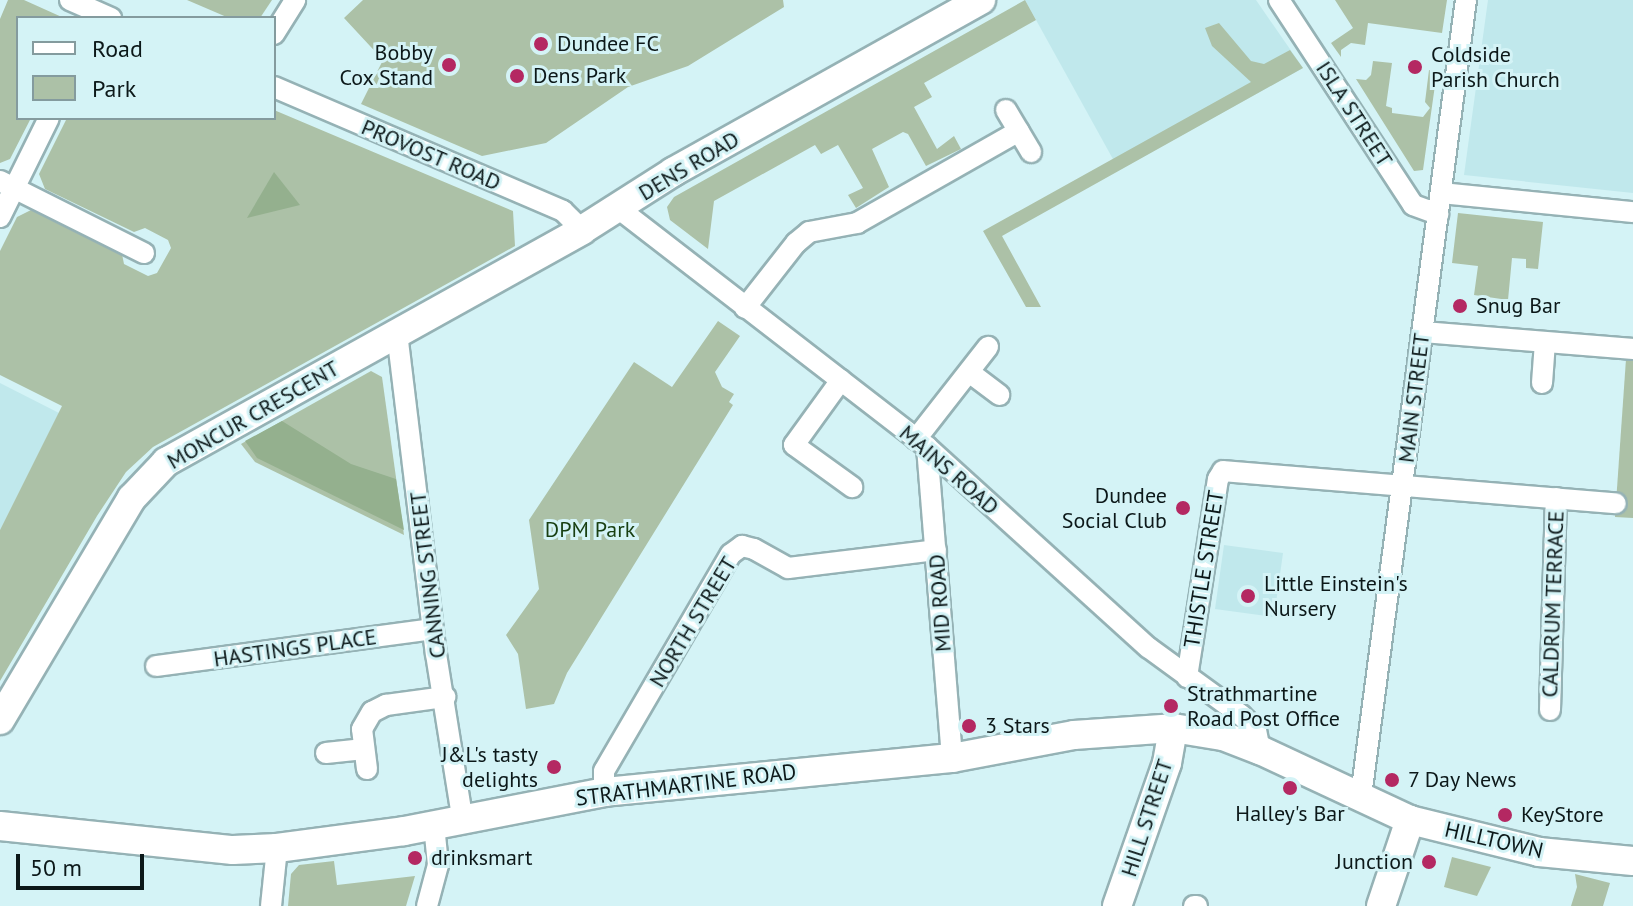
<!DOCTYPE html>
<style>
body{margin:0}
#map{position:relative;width:1633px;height:906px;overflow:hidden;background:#d4f3f6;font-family:"PT Sans",sans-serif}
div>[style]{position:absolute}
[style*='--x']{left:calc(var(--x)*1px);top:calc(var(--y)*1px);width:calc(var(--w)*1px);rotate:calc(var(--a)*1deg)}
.built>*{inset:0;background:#c0e8ec}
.green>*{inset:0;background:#acc1a7}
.forest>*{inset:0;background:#94b08e}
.roads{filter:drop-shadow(2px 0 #95b2b5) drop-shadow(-2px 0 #95b2b5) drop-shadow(0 2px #95b2b5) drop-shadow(0 -2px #95b2b5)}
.street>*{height:20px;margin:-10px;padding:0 10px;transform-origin:10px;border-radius:10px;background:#fff}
.secondary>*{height:28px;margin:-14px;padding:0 14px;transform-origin:14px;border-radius:14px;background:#fff}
.dots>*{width:22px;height:22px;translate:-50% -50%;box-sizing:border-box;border:4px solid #d4f3f6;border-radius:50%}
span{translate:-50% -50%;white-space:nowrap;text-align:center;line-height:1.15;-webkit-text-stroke:6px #d4f3f6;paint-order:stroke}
.poi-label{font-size:22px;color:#0c1819}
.left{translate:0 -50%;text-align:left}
.right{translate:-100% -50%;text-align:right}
.street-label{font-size:22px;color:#0c1819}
.park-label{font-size:22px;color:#183f11}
.legend{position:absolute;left:16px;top:16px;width:260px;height:104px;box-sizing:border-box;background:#d4f3f6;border:2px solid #849b9e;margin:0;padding:10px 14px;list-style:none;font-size:24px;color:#0c1819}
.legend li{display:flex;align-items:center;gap:16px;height:40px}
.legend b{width:40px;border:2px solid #849b9e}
.scale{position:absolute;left:16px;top:854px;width:128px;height:36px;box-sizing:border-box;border:4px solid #0c1819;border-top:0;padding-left:10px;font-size:24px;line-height:28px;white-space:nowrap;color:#0c1819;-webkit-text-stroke:6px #d4f3f6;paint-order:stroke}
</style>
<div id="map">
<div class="built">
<i style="clip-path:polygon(1025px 0,1256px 0,1303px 68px,1119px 170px)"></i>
<i style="clip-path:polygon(1488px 0,1633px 0,1633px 193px,1464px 175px)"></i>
<i style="clip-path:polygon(0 383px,59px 413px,0 530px)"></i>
<i style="clip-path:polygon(1224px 545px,1283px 553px,1274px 617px,1215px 609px)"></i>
</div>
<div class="green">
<i style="clip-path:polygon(8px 0,24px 0,64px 18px,18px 18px,18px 118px,31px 118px,10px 159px,0 163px,0 19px)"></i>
<i style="clip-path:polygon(187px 0,272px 0,260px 18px,229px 18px)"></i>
<i style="clip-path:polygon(363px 0,783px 0,784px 7px,688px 66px,628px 87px,546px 143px,482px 156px,361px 104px,383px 60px,344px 18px)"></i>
<i style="clip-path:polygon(1025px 0,1036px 20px,924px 83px,932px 97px,914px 107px,937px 149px,954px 136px,961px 149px,926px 166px,908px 134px,903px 132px,872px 149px,889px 187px,856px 208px,848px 195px,863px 188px,838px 145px,821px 154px,815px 145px,714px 201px,708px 249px,670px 220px,667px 207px,674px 197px)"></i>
<i style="clip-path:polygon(1335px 0,1447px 0,1442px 33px,1368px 23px,1365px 45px,1351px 43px,1341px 50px,1341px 57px,1331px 43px,1353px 28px)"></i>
<i style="clip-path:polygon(1219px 23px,1251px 61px,1264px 64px,1290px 50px,1303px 68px,1002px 236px,1041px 307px,1026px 307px,983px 231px,1251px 82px,1212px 46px,1205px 28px)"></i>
<i style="clip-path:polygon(1373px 61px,1392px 63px,1386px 106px,1392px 108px,1392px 113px,1423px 117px,1430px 108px,1425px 102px,1429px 70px,1437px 71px,1423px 170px,1414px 171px,1356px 79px,1366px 80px,1371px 75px)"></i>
<i style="clip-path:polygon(274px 110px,513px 211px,515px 246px,153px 447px,126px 472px,97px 516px,0 681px,0 530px,62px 406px,0 375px,0 251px,17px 217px,31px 210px,122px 254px,124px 264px,148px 276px,157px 273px,171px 248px,168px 240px,145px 228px,134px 232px,45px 189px,39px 174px,67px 118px,274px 118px)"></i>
<i style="clip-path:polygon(1458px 213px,1543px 222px,1538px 269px,1526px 268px,1526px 259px,1512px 258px,1508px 300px,1474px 295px,1478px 266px,1452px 263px)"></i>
<i style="clip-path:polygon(718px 321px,740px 336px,715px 372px,722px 387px,734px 394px,729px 402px,733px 405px,567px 673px,554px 704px,526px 709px,518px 654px,506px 635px,539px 589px,529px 520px,634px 362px,672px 387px)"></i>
<i style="clip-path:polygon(1626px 359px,1633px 360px,1633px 518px,1615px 517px)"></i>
<i style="clip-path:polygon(371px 371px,382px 377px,404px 535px,255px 462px,241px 444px)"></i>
<i style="clip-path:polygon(1452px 857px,1491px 867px,1477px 896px,1444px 887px)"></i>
<i style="clip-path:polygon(334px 861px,337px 885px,415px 876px,406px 906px,288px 906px,291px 874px,299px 865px)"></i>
<i style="clip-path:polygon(1575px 874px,1610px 883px,1603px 906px,1571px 906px,1577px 887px)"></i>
</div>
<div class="forest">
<i style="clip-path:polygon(274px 172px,300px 205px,247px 218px)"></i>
<i style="clip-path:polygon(282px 421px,351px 464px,396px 479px,404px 530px,257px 458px,245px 441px)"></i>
</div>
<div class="roads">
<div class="street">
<i style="--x:70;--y:0;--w:45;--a:23.7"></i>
<i style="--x:1279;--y:0;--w:245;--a:56.8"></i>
<i style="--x:1413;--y:205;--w:27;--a:20"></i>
<i style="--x:274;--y:34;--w:40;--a:-58"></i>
<i style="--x:274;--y:87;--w:314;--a:23.2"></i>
<i style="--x:563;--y:211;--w:27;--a:45"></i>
<i style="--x:1006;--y:110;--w:49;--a:59.2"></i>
<i style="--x:0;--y:181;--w:161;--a:26.6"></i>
<i style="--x:1441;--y:193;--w:193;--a:5.7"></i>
<i style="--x:618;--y:208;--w:391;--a:37.7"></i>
<i style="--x:927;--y:447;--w:299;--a:42.2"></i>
<i style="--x:1149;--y:648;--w:114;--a:36.1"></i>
<i style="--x:1241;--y:715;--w:21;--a:45"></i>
<i style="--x:1256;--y:730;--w:20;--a:79"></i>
<i style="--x:0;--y:217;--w:110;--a:-63.7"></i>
<i style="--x:745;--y:308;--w:83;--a:-51.9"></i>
<i style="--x:796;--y:243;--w:17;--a:-40"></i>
<i style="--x:809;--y:232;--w:49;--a:-10.6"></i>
<i style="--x:857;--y:223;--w:186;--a:-29.6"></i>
<i style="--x:1423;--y:332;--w:211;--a:4.6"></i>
<i style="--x:397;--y:333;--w:323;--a:83.1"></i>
<i style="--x:436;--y:654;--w:165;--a:80.9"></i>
<i style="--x:969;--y:372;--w:38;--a:37"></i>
<i style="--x:841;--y:380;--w:80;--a:125.9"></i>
<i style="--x:794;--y:445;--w:72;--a:35.9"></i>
<i style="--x:1542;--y:383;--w:41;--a:-85.8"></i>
<i style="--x:916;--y:439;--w:117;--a:-52"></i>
<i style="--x:927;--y:447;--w:312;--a:85.4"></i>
<i style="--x:156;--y:666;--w:279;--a:-7.6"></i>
<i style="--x:1187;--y:677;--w:200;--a:-81.1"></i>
<i style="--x:1218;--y:479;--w:9;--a:-58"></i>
<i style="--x:1223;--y:471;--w:394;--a:4.7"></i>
<i style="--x:1550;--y:710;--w:212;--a:-88.4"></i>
<i style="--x:326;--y:753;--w:38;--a:-6"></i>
<i style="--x:367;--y:769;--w:40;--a:-97.1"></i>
<i style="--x:362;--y:729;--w:20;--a:-60"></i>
<i style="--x:372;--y:712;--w:16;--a:-27"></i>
<i style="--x:386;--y:705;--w:60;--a:-7.7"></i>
<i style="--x:604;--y:792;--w:21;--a:-90"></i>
<i style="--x:604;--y:771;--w:251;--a:-59.7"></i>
<i style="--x:731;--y:554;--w:14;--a:-36"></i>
<i style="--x:742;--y:546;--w:12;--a:14"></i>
<i style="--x:754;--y:549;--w:39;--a:29"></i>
<i style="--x:788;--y:568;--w:149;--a:-6.9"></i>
<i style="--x:1361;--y:796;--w:803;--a:-82.49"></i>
<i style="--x:271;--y:906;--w:58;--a:-84.1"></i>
<i style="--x:427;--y:906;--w:42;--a:-75"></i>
<i style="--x:438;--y:865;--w:40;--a:-95.7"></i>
<i style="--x:1194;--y:906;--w:3;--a:0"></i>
</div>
<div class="secondary">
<i style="--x:0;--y:720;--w:258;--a:-59.3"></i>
<i style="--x:132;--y:498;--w:50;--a:-46.6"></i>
<i style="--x:166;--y:462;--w:476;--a:-29.1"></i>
<i style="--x:582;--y:230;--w:108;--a:-32.5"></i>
<i style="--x:673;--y:172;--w:353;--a:-29.2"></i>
<i style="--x:0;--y:826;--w:234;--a:5.9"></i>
<i style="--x:233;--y:850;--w:44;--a:-2.6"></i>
<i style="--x:277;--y:848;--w:128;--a:-7.6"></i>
<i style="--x:404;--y:831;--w:204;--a:-11"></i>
<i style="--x:604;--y:792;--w:350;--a:-5.6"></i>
<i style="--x:952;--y:758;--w:124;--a:-10.7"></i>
<i style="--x:1074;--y:735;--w:99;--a:-4"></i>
<i style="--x:1173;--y:728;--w:51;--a:9.1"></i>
<i style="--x:1223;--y:736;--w:40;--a:21"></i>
<i style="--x:1260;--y:750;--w:166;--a:25"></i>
<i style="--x:1410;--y:820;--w:133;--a:13.9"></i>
<i style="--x:1539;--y:852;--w:94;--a:5.5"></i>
<i style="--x:1117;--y:906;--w:151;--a:-70.7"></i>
<i style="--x:1167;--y:763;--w:36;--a:-80"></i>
<i style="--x:1381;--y:906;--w:91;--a:-71.4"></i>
</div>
</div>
<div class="dots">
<i style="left:541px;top:44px;background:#b42862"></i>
<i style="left:449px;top:65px;background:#b42862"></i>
<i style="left:1415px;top:67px;background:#b42862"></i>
<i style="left:517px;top:76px;background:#b42862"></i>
<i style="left:1460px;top:306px;background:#b42862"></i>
<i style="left:1183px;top:508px;background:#b42862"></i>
<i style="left:1248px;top:596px;background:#b42862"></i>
<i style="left:1171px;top:706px;background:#b42862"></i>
<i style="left:969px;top:726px;background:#b42862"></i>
<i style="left:554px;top:767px;background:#b42862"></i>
<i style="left:1392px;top:780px;background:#b42862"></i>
<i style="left:1290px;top:788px;background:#b42862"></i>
<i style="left:1505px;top:815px;background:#b42862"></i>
<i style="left:415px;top:858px;background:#b42862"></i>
<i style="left:1429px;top:862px;background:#b42862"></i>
</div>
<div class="poi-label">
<span class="left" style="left:557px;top:44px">Dundee FC</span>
<span class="right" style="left:433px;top:65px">Bobby<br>Cox Stand</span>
<span class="left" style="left:1431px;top:67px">Coldside<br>Parish Church</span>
<span class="left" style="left:533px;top:76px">Dens Park</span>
<span class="left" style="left:1476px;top:306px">Snug Bar</span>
<span class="right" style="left:1167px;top:508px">Dundee<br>Social Club</span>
<span class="left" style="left:1264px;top:596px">Little Einstein's<br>Nursery</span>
<span class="left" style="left:1187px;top:706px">Strathmartine<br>Road Post Office</span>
<span class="left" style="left:985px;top:726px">3 Stars</span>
<span class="right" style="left:538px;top:767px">J&amp;L's tasty<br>delights</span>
<span class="left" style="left:1408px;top:780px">7 Day News</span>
<span style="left:1290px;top:814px">Halley's Bar</span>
<span class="left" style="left:1521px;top:815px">KeyStore</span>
<span class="left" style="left:431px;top:858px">drinksmart</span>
<span class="right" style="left:1413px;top:862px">Junction</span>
</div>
<div class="street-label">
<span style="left:1354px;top:114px;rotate:57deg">ISLA STREET</span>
<span style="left:431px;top:155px;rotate:23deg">PROVOST ROAD</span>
<span style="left:689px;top:166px;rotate:-31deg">DENS ROAD</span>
<span style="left:1414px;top:398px;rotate:-83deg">MAIN STREET</span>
<span style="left:253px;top:415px;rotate:-30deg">MONCUR CRESCENT</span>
<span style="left:949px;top:470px;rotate:41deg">MAINS ROAD</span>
<span style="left:1204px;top:569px;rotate:-81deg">THISTLE STREET</span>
<span style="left:428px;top:575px;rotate:-97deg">CANNING STREET</span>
<span style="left:940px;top:603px;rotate:-94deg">MID ROAD</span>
<span style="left:1553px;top:604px;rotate:-88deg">CALDRUM TERRACE</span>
<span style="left:693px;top:622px;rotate:-59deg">NORTH STREET</span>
<span style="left:295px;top:648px;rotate:-8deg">HASTINGS PLACE</span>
<span style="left:686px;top:785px;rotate:-7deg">STRATHMARTINE ROAD</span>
<span style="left:1147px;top:818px;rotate:-72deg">HILL STREET</span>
<span style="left:1494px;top:840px;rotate:13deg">HILLTOWN</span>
</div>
<div class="park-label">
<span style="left:590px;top:530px">DPM Park</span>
</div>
<ul class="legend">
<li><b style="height:10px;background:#fff"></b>Road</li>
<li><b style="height:22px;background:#acc1a7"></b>Park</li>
</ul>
<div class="scale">50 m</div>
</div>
